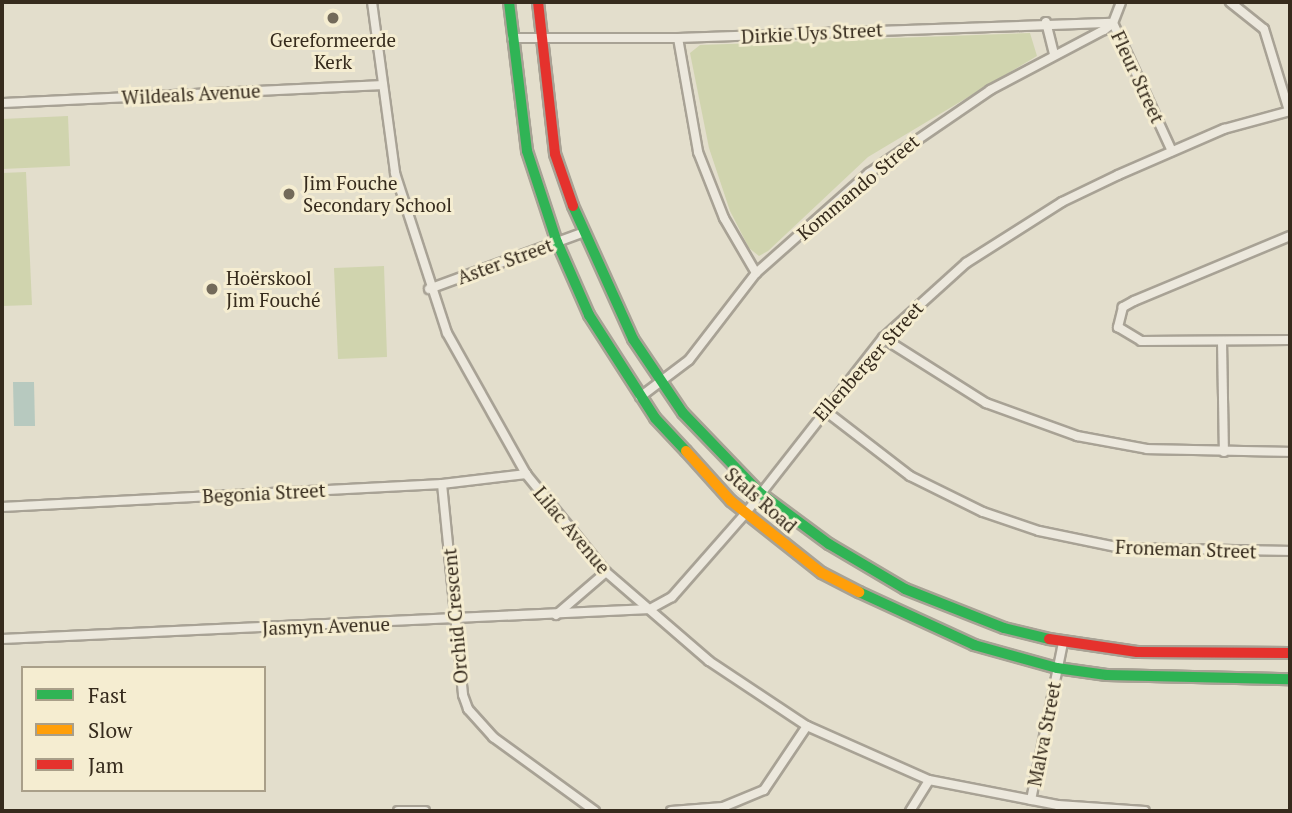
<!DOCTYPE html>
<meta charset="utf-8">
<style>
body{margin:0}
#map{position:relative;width:1292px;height:813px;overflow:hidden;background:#e3decc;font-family:"PT Serif",serif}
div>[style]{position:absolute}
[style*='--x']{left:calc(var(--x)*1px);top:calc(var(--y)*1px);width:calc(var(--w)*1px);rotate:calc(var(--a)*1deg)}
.green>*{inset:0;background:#d0d4ae}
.water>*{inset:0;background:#b7c9bf}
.roads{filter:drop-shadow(2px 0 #a8a295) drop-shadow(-2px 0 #a8a295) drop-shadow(0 2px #a8a295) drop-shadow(0 -2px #a8a295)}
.street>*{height:8px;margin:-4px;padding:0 4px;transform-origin:4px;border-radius:4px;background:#ece8dd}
.fast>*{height:10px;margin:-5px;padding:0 5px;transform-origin:5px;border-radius:5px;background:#30b455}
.slow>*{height:10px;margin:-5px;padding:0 5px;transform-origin:5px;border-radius:5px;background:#ff9f0a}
.jam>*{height:10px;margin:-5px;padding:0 5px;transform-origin:5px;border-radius:5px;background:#e5322d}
.dots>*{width:19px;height:19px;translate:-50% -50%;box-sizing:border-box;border:4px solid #f5edd1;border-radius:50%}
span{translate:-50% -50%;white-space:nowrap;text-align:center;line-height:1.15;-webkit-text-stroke:6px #f5edd1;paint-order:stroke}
.street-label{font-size:19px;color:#362b1d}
.poi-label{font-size:19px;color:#362b1d}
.left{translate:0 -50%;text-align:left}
.frame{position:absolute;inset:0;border:4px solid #362b1d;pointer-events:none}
.legend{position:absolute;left:21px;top:666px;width:245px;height:126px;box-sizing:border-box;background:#f5edd1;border:2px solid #a99f89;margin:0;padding:9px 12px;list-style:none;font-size:21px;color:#362b1d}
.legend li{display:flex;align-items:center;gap:14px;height:35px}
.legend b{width:35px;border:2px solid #a99f89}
</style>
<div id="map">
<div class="green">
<i style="clip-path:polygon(1030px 33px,1037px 56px,868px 157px,768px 251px,759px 256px,749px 248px,730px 211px,709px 148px,690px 53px,700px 45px)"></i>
<i style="clip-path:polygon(68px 116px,70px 166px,2px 169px,2px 119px)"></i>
<i style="clip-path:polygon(26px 172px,32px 305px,2px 306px,2px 173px)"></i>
<i style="clip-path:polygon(384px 266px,387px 357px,338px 359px,334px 268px)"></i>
</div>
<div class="water">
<i style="clip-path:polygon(13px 382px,34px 382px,35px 426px,14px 426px)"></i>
</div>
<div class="roads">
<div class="street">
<i style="--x:372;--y:2;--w:173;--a:82.3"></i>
<i style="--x:395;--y:173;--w:168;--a:72"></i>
<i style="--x:447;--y:333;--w:162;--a:60.7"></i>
<i style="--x:526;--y:474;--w:127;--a:50.8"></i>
<i style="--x:606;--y:572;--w:136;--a:40.8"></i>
<i style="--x:709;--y:661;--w:118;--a:33.6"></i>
<i style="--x:807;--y:726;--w:133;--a:23.9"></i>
<i style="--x:929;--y:780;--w:131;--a:11"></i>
<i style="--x:1058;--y:805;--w:87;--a:3.9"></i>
<i style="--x:1230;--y:2;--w:43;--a:38.5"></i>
<i style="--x:1264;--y:29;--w:86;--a:73"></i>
<i style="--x:1046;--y:22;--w:33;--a:76"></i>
<i style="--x:1113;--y:23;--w:141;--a:65.3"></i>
<i style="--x:512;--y:38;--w:166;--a:0"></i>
<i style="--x:678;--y:38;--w:435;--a:-2"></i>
<i style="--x:678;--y:38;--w:116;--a:80"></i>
<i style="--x:698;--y:152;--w:71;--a:68.5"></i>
<i style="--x:724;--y:218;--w:64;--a:59.8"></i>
<i style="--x:2;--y:103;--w:378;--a:-2.7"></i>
<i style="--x:1290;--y:236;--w:169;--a:157.4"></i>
<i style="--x:1134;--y:301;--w:13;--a:151"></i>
<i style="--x:1123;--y:307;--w:21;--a:104"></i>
<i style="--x:1118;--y:327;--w:27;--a:31"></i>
<i style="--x:1141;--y:341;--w:149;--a:-0.4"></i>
<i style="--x:429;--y:289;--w:163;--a:-20.1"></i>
<i style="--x:883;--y:338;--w:122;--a:32.3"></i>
<i style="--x:986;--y:403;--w:97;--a:19.9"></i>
<i style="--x:1077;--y:436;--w:71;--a:10.5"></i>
<i style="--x:1147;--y:449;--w:143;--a:1.2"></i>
<i style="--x:1222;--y:341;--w:111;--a:89"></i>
<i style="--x:640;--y:397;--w:61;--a:-37.1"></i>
<i style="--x:689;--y:360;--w:110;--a:-52.4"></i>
<i style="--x:756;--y:273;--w:151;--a:-41.5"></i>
<i style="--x:869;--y:173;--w:147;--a:-34.4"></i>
<i style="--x:990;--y:90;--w:129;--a:-27.8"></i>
<i style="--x:1104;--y:30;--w:11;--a:-38"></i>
<i style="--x:1113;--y:23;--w:22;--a:-69"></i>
<i style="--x:823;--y:409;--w:110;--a:37.6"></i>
<i style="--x:910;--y:476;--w:81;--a:26.3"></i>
<i style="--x:983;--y:512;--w:59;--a:18.7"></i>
<i style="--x:1039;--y:531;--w:84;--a:11.7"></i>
<i style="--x:1121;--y:548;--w:169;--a:1"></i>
<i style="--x:442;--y:484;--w:212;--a:84.3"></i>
<i style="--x:463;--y:695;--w:15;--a:70"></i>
<i style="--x:468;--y:709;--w:38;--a:48"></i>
<i style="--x:493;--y:737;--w:126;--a:36"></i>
<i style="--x:2;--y:507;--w:441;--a:-3"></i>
<i style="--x:442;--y:484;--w:85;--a:-6.8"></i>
<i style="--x:556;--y:615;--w:66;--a:-40.7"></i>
<i style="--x:2;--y:639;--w:649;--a:-2.65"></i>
<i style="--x:650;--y:609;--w:25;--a:-29"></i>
<i style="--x:672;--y:597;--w:111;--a:-48.7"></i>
<i style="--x:745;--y:514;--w:224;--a:-51.9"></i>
<i style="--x:883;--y:338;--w:112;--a:-42.1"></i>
<i style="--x:966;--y:263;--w:114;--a:-32.4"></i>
<i style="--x:1062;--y:202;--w:62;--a:-25.7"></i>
<i style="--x:1118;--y:175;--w:116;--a:-23.5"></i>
<i style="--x:1224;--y:129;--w:68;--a:-15.3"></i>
<i style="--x:1031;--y:800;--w:160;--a:-78.5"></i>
<i style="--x:398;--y:811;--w:27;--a:0"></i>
<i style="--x:671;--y:811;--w:52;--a:-4.4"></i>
<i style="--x:723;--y:807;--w:44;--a:-22.5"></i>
<i style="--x:764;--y:790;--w:77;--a:-56.1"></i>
<i style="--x:910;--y:811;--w:36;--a:-58"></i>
</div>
<div class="fast">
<i style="--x:509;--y:2;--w:150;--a:83.1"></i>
<i style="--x:527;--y:151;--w:96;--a:71.8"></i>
<i style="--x:557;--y:242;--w:80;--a:66.3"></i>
<i style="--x:589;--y:315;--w:122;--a:57.3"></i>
<i style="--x:655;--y:418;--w:45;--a:46.8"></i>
<i style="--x:573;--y:206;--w:146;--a:65.7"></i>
<i style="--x:633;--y:339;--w:89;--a:56"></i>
<i style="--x:683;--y:413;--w:111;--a:46.1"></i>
<i style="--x:760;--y:493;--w:86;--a:36.5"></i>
<i style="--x:829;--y:544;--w:88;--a:30.6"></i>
<i style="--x:905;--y:589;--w:106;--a:21.5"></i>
<i style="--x:1004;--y:628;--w:46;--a:13.7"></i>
<i style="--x:859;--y:592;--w:127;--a:24.7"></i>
<i style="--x:974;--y:645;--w:86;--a:15.5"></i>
<i style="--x:1057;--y:668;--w:50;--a:8"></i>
<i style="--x:1107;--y:675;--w:183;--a:1.3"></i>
</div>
<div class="slow">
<i style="--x:686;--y:451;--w:67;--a:48"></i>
<i style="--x:731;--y:501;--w:116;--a:38.4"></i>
<i style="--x:822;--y:573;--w:42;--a:27.2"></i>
</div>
<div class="jam">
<i style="--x:538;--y:2;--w:153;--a:83.6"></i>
<i style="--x:555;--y:154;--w:55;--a:70.9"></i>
<i style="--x:1049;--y:639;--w:89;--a:8.4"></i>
<i style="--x:1137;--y:652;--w:153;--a:0.4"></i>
</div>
</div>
<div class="dots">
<i style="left:333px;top:18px;background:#736a5a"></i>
<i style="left:289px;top:194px;background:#736a5a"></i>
<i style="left:212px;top:289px;background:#736a5a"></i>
</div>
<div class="street-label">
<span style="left:812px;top:33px;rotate:-3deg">Dirkie Uys Street</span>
<span style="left:1138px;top:77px;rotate:65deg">Fleur Street</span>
<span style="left:191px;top:94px;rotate:-3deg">Wildeals Avenue</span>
<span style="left:858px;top:187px;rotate:-40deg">Kommando Street</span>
<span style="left:505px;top:261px;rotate:-20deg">Aster Street</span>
<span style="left:868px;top:361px;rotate:-48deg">Ellenberger Street</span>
<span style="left:264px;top:493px;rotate:-3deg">Begonia Street</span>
<span style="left:761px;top:500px;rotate:41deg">Stals Road</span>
<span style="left:572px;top:530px;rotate:50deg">Lilac Avenue</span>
<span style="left:1186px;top:549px;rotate:2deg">Froneman Street</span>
<span style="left:455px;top:616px;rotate:-95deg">Orchid Crescent</span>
<span style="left:326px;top:626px;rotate:-2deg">Jasmyn Avenue</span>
<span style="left:1044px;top:734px;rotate:-79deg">Malva Street</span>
</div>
<div class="poi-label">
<span style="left:333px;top:51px">Gereformeerde<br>Kerk</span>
<span class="left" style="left:303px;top:194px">Jim Fouche<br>Secondary School</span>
<span class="left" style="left:226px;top:289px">Hoërskool<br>Jim Fouché</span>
</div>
<div class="frame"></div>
<ul class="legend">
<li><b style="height:9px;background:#30b455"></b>Fast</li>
<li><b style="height:9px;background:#ff9f0a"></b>Slow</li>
<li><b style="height:9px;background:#e5322d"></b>Jam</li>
</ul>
</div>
